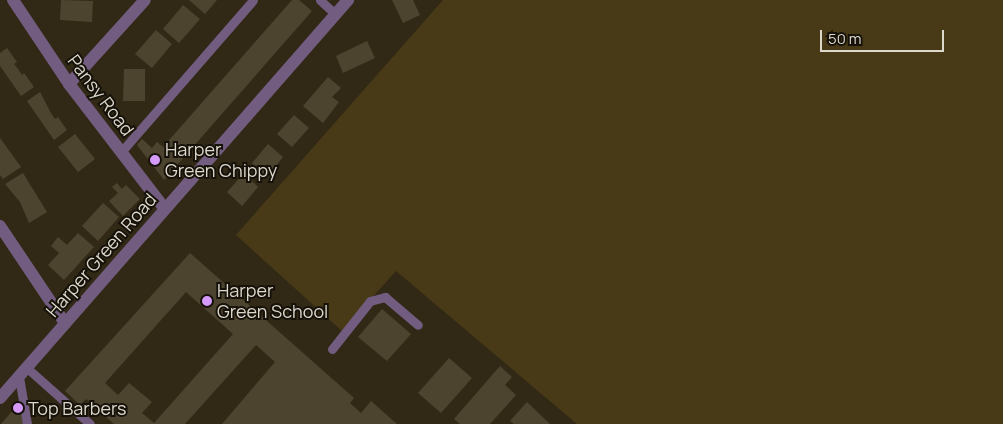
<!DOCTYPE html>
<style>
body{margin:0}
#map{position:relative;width:1003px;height:424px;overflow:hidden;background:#312916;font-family:Manrope,sans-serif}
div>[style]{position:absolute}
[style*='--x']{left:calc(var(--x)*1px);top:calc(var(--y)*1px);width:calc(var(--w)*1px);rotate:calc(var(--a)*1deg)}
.green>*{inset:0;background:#483a17}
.building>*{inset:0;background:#4d4430}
.service>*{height:9px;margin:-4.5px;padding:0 4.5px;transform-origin:4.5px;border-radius:4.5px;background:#725c80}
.minor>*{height:12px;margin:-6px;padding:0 6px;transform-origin:6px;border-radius:6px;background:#725c80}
.dots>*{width:14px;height:14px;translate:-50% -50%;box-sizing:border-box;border:2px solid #16120a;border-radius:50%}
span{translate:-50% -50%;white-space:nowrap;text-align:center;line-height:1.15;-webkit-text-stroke:4px #16120a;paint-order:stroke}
.street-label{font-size:18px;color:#ddd8cc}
.poi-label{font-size:18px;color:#ddd8cc}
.left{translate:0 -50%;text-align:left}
.scale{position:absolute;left:820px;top:30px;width:124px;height:22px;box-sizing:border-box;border:2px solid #ddd8cc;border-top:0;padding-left:6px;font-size:15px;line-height:18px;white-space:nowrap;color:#ddd8cc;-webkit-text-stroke:4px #16120a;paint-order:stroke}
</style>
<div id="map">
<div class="green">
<i style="clip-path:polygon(443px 0,1003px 0,1003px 424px,577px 424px,396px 271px,342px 331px,236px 235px)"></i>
</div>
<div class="building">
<i style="clip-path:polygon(61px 0,93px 1px,92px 22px,60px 20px)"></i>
<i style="clip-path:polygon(189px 0,217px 0,205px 14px)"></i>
<i style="clip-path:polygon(292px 0,299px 0,312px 11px,164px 180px,137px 145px,142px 139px,152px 148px,157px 142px,163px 147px)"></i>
<i style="clip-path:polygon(392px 0,413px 0,420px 15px,403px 23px)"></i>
<i style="clip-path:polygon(183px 5px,200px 19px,179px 43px,163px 29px)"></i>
<i style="clip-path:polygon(156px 30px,172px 44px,152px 68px,135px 54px)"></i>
<i style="clip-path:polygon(367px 41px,375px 58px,343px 73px,336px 56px)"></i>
<i style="clip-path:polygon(7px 48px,17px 62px,14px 64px,18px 69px,22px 75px,24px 73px,34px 87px,21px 96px,0 66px,0 53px)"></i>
<i style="clip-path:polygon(124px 69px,145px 69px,145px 101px,123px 101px)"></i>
<i style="clip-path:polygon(328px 77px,341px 88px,332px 97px,339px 102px,323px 123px,303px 106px)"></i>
<i style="clip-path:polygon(40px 92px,51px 113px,55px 119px,58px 117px,67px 130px,54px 140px,27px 101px)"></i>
<i style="clip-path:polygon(294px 115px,309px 128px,292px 147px,277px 134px)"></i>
<i style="clip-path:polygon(75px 134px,95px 159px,78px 172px,58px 147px)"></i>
<i style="clip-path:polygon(0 138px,21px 167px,3px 179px,0 175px)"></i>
<i style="clip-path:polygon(268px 144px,283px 157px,267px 177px,252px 163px)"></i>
<i style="clip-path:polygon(23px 173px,47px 212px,29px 223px,20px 202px,5px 184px)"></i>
<i style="clip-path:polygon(244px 173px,258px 187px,242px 206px,227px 192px)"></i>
<i style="clip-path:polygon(117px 183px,122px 189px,126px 185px,140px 199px,123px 216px,109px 201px,118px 193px,112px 187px)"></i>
<i style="clip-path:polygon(103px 203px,119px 217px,98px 241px,82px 226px)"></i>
<i style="clip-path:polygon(78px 233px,94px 247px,64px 280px,48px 265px,59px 253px,51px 246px,58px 237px,67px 245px)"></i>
<i style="clip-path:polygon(evenodd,190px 253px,354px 398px,350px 403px,361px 413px,371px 401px,397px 424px,222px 424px,275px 362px,256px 345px,185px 424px,114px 424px,86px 399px,80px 405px,65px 391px,190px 253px,186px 292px,233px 334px,154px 423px,142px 413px,152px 402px,129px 383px,118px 395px,105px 383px,186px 292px)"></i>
<i style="clip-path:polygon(382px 309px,411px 334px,387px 361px,358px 337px)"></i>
<i style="clip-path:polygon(449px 358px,472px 378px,441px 413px,418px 393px)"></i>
<i style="clip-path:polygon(500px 366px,512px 377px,505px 385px,516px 395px,490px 424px,460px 424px,454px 419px)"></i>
<i style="clip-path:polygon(20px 402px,24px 424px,1px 424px)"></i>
<i style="clip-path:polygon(527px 402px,550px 424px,514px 424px,510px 421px)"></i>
</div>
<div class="service">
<i style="--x:320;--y:0;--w:21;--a:43"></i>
<i style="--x:121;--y:152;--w:201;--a:-49"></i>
<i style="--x:332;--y:349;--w:61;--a:-51.6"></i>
<i style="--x:370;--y:301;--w:16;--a:-15"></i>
<i style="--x:385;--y:297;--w:43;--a:40.3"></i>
<i style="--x:27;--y:368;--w:84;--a:41.6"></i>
<i style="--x:19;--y:377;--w:48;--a:80.3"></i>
</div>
<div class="minor">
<i style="--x:13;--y:0;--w:101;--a:56.3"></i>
<i style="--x:69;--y:84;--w:156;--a:52.5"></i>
<i style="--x:69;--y:84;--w:113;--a:-47.9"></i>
<i style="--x:0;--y:226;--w:117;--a:56.2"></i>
<i style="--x:0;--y:398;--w:529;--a:-48.83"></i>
</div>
<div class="dots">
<i style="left:155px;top:160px;background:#d69bfa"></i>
<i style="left:207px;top:301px;background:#d69bfa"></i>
<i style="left:18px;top:408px;background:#d69bfa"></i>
</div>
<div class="street-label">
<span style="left:101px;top:95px;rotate:53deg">Pansy Road</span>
<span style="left:101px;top:255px;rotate:-49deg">Harper Green Road</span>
</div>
<div class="poi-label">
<span class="left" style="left:165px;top:160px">Harper<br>Green Chippy</span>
<span class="left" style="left:217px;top:301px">Harper<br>Green School</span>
<span class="left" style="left:28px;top:408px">Top Barbers</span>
</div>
<div class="scale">50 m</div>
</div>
